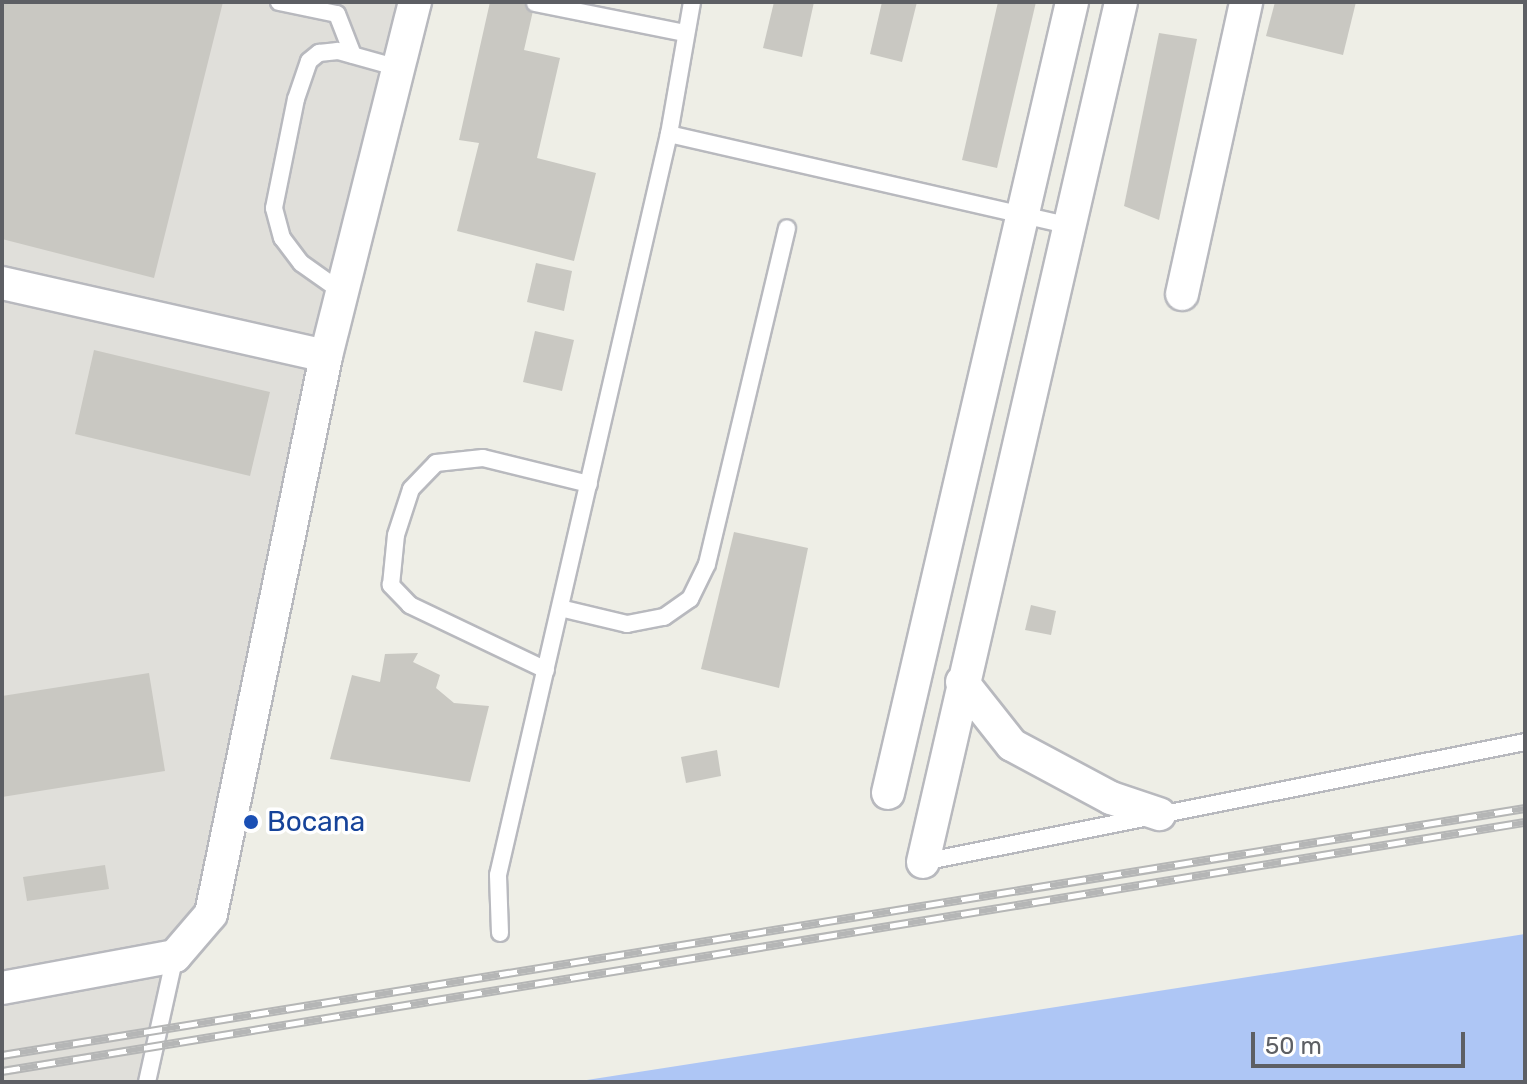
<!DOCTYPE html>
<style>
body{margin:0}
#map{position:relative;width:1527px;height:1084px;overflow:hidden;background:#eeeee6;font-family:Rubik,sans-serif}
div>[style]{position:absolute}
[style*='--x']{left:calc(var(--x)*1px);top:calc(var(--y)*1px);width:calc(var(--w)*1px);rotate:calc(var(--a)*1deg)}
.industrial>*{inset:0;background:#e0dfda}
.water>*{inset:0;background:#aec6f5}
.building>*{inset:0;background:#c9c8c2}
.roads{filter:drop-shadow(2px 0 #b8b9be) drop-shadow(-2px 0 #b8b9be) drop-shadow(0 2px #b8b9be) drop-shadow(0 -2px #b8b9be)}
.service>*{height:16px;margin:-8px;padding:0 8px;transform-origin:8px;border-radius:8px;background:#fff}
.minor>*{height:32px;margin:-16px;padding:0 16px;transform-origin:16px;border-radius:16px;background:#fff}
.rail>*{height:9px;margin-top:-4.5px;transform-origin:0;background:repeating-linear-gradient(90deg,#fff 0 18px,#b5b6b6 0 36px);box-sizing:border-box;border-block:2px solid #b5b6b6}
.dots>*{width:22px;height:22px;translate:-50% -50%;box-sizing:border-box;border:4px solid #fff;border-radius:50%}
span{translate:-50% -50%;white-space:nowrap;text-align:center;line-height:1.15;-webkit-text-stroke:7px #fff;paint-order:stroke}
.transit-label{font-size:28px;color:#164399}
.left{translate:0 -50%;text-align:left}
.frame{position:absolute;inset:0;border:4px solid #5d5f64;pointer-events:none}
.scale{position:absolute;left:1251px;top:1032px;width:214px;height:36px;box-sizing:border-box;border:4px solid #5d5f64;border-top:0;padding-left:10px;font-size:24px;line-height:28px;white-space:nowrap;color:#5d5f64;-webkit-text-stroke:6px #fff;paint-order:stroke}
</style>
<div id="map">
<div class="industrial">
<i style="clip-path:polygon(2px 2px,405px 2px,157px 1082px,2px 1082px)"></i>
</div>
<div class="water">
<i style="clip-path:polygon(1525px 934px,1525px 1082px,574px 1082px)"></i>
</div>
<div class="building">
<i style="clip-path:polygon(2px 2px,223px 2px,154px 278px,2px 239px)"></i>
<i style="clip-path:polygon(490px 2px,535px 2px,524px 50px,560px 58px,537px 158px,596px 173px,574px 261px,457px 231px,479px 143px,459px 140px)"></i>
<i style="clip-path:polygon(774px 2px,814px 2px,802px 57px,763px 48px)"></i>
<i style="clip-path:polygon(882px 2px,917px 2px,902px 62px,870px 54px)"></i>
<i style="clip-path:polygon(998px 2px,1036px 2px,997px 168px,962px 160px)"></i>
<i style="clip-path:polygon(1275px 2px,1356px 2px,1343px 55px,1266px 36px)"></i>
<i style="clip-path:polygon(1159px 33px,1197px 39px,1159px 220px,1124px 206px)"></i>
<i style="clip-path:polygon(536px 263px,572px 271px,564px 311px,527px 302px)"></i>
<i style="clip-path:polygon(535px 331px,574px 340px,562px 391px,523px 382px)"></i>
<i style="clip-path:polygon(94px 350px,270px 392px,250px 476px,75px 434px)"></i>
<i style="clip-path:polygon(734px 532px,808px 548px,779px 688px,701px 669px)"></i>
<i style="clip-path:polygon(1031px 605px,1056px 611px,1051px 635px,1025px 630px)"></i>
<i style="clip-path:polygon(418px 653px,413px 662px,440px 675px,436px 688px,454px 703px,489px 706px,470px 782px,330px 759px,352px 675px,380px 682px,385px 654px)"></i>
<i style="clip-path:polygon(149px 673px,165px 771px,2px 797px,2px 696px)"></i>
<i style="clip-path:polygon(717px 750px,721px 776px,686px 783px,681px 757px)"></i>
<i style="clip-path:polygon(105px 865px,109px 889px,27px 901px,23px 877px)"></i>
</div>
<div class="roads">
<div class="service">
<i style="--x:279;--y:2;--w:59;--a:11.7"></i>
<i style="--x:337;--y:14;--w:44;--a:68.7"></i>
<i style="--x:535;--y:3;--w:153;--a:11.3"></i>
<i style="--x:669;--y:134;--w:411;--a:12.9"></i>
<i style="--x:342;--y:292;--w:50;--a:-144.7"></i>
<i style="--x:301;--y:263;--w:31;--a:-127"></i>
<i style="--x:282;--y:238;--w:31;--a:-105"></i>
<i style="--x:274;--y:208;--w:111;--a:-78.6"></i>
<i style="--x:296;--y:99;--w:40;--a:-71.1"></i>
<i style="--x:309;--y:61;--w:13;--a:-39"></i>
<i style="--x:319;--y:53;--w:19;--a:-6"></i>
<i style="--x:338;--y:51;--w:63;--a:15.6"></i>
<i style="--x:560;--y:608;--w:69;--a:13.4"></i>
<i style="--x:627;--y:624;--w:38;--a:-11"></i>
<i style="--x:664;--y:617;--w:32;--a:-35"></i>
<i style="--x:690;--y:599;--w:39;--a:-64"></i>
<i style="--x:707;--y:564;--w:345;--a:-76.6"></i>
<i style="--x:546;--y:670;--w:151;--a:-154.5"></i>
<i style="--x:410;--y:605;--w:28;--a:-134"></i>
<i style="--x:391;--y:585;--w:50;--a:-84.3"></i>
<i style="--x:396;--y:535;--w:48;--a:-71.9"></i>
<i style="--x:411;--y:489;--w:36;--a:-46"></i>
<i style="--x:436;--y:463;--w:47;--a:-6.1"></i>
<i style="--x:483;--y:458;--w:109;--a:13.8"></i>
<i style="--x:923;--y:862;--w:614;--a:-11.27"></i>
<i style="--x:500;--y:933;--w:58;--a:-92"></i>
<i style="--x:498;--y:875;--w:760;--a:-77.01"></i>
<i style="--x:669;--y:134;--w:134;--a:-80.1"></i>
<i style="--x:147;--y:1082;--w:129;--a:-77.5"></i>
</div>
<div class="minor">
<i style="--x:2;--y:283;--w:332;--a:12.7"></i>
<i style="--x:1182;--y:294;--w:299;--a:-77.6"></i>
<i style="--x:962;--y:682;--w:80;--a:51.6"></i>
<i style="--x:1012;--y:745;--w:112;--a:28.2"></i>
<i style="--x:1111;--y:798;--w:51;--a:18.4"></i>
<i style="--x:888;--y:793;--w:812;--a:-76.9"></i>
<i style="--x:923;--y:862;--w:882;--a:-77.03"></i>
<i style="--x:2;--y:988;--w:176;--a:-10.5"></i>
<i style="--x:175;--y:956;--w:55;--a:-49.4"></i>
<i style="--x:211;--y:914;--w:570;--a:-78.35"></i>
<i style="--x:326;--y:356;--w:365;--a:-75.9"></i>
</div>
</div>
<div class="rail">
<i style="--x:2;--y:1055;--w:1543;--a:-9.21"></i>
<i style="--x:2;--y:1071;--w:1543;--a:-9.29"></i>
</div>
<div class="dots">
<i style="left:251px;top:822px;background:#1a4fb4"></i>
</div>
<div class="transit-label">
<span class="left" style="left:267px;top:822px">Bocana</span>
</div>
<div class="frame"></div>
<div class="scale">50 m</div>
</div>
